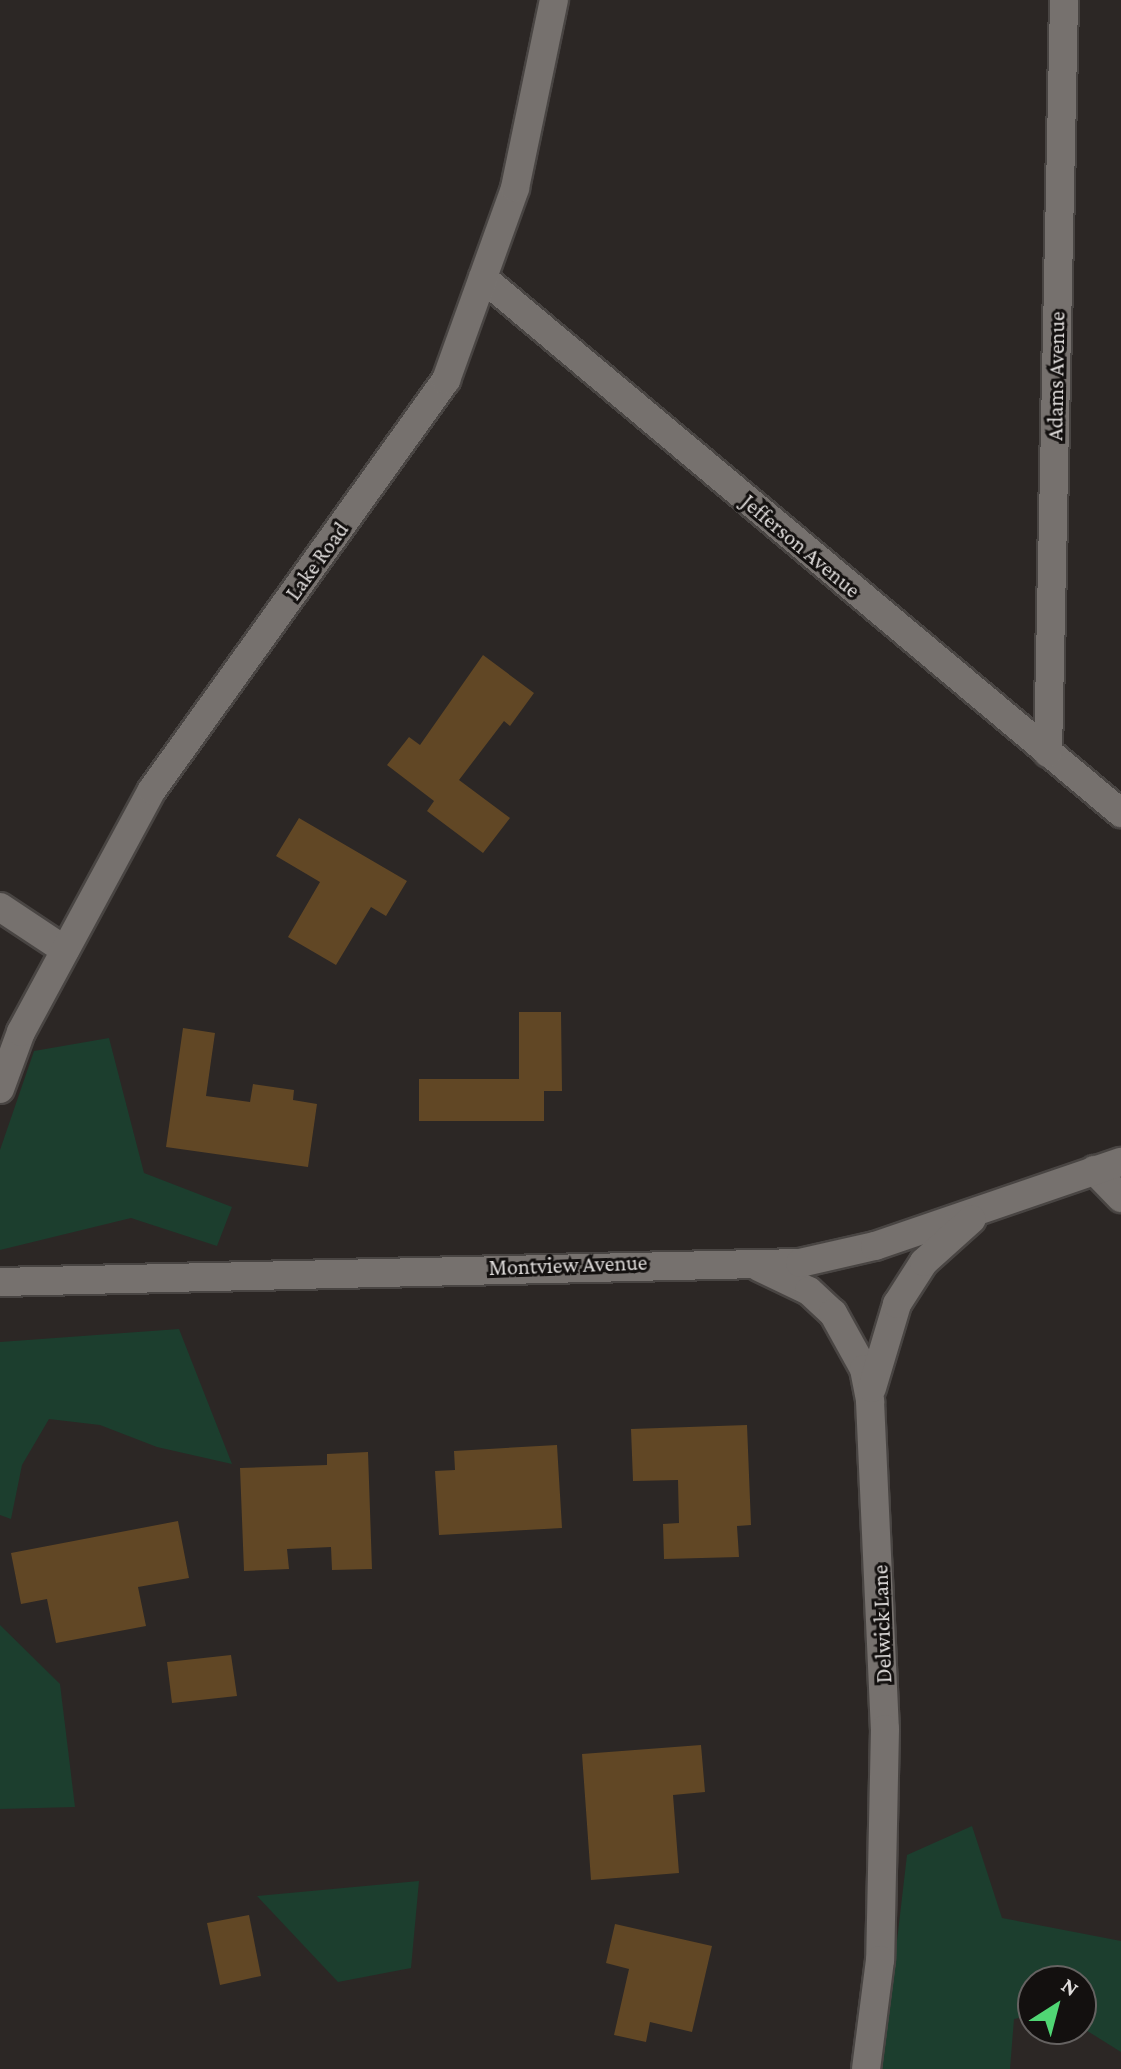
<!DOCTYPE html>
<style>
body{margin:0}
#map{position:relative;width:1121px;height:2069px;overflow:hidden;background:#2c2725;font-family:"Crimson Pro",serif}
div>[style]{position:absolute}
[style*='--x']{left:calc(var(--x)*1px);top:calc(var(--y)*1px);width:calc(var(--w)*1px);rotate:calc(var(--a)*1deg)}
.green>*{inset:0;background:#1c3e2e}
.building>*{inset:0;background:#614725}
.roads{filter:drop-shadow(2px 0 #494543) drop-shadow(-2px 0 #494543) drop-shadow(0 2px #494543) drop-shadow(0 -2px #494543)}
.minor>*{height:28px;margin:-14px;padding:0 14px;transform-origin:14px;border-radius:14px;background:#76716e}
span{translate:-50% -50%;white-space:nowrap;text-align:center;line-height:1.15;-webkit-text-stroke:6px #13100f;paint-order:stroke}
.street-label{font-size:22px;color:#dfdcdb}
.north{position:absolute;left:1017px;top:1965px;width:80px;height:80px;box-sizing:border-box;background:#13100f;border:2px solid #656261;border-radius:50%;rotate:36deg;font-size:22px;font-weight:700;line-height:32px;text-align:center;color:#dfdcdb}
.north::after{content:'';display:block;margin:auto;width:28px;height:36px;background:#50d674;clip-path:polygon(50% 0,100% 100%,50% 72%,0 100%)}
</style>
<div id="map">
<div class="green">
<i style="clip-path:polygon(109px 1038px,144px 1173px,232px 1207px,217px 1246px,131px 1218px,0 1250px,0 1150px,34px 1051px)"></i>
<i style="clip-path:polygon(179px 1329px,232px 1464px,157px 1447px,100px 1425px,49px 1419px,22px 1465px,11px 1519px,0 1515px,0 1342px)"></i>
<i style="clip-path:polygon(0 1625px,60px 1684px,75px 1807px,0 1809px)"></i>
<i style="clip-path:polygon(972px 1826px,1002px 1918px,1121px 1941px,1121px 2052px,1081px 2027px,1081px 1981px,1033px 1981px,1033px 2015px,1014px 2019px,1010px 2069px,882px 2069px,907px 1855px)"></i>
<i style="clip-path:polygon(419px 1881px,411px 1968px,338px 1982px,257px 1896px)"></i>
</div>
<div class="building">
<i style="clip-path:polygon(483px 655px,534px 693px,510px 726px,504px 721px,459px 780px,510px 818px,483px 853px,427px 811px,434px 801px,387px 765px,409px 737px,420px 745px)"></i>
<i style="clip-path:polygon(299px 818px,407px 881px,386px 916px,371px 907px,336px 965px,288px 937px,320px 882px,276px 856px)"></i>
<i style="clip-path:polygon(519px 1012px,561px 1012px,562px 1091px,544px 1091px,544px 1121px,419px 1121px,419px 1079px,519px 1079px)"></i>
<i style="clip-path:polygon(183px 1028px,215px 1033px,206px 1096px,250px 1102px,253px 1084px,294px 1090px,293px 1100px,317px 1104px,308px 1167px,166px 1147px)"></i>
<i style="clip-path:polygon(747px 1425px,751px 1525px,737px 1526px,739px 1557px,664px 1559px,663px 1524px,679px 1523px,678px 1480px,633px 1481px,631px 1429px)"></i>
<i style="clip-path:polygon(557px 1445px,562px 1528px,439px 1535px,435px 1471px,455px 1470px,454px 1451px)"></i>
<i style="clip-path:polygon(368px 1452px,372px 1569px,332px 1570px,331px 1547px,287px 1549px,289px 1569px,244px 1571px,240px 1468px,327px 1465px,327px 1454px)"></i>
<i style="clip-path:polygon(178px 1521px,189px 1578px,138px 1587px,146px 1626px,56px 1643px,47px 1599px,21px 1604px,11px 1553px)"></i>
<i style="clip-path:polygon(231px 1655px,237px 1696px,172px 1703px,167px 1662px)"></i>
<i style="clip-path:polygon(701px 1745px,705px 1792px,673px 1795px,679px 1873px,591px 1880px,582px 1754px)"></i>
<i style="clip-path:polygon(249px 1915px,261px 1976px,220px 1985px,207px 1923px)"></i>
<i style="clip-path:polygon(615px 1924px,712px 1946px,692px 2032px,650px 2022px,646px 2042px,614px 2035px,629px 1969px,606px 1963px)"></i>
</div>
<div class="roads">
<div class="minor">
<i style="--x:483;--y:278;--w:833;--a:39.98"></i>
<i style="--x:1048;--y:753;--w:753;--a:-88.78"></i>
<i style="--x:0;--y:907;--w:78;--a:33.5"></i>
<i style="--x:0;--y:1089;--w:61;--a:-69.8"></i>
<i style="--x:21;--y:1032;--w:275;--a:-61.6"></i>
<i style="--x:152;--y:790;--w:505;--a:-54.36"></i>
<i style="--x:446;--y:380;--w:204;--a:-70.2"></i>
<i style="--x:515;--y:188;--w:192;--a:-78.3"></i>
<i style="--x:1094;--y:1170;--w:39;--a:46"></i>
<i style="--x:759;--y:1267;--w:55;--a:25.6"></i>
<i style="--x:809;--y:1291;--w:33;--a:43"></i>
<i style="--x:833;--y:1313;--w:64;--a:61"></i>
<i style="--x:864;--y:1369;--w:33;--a:79"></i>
<i style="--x:870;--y:1401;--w:328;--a:87.4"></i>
<i style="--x:885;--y:1729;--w:231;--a:91.2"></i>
<i style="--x:880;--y:1960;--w:110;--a:97.3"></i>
<i style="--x:0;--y:1282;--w:800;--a:-1.36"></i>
<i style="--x:800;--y:1263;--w:77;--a:-12.8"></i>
<i style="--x:875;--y:1246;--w:260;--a:-18.9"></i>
<i style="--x:872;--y:1388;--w:88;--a:-73.4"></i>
<i style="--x:897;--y:1304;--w:50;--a:-57.3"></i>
<i style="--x:924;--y:1262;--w:64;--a:-41.9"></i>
</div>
</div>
<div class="street-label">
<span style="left:1056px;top:376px;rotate:-89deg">Adams Avenue</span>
<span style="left:801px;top:546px;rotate:40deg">Jefferson Avenue</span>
<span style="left:317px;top:561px;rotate:-54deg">Lake Road</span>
<span style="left:568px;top:1265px;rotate:-2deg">Montview Avenue</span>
<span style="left:882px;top:1624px;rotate:-92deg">Delwick Lane</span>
</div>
<div class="north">N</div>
</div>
